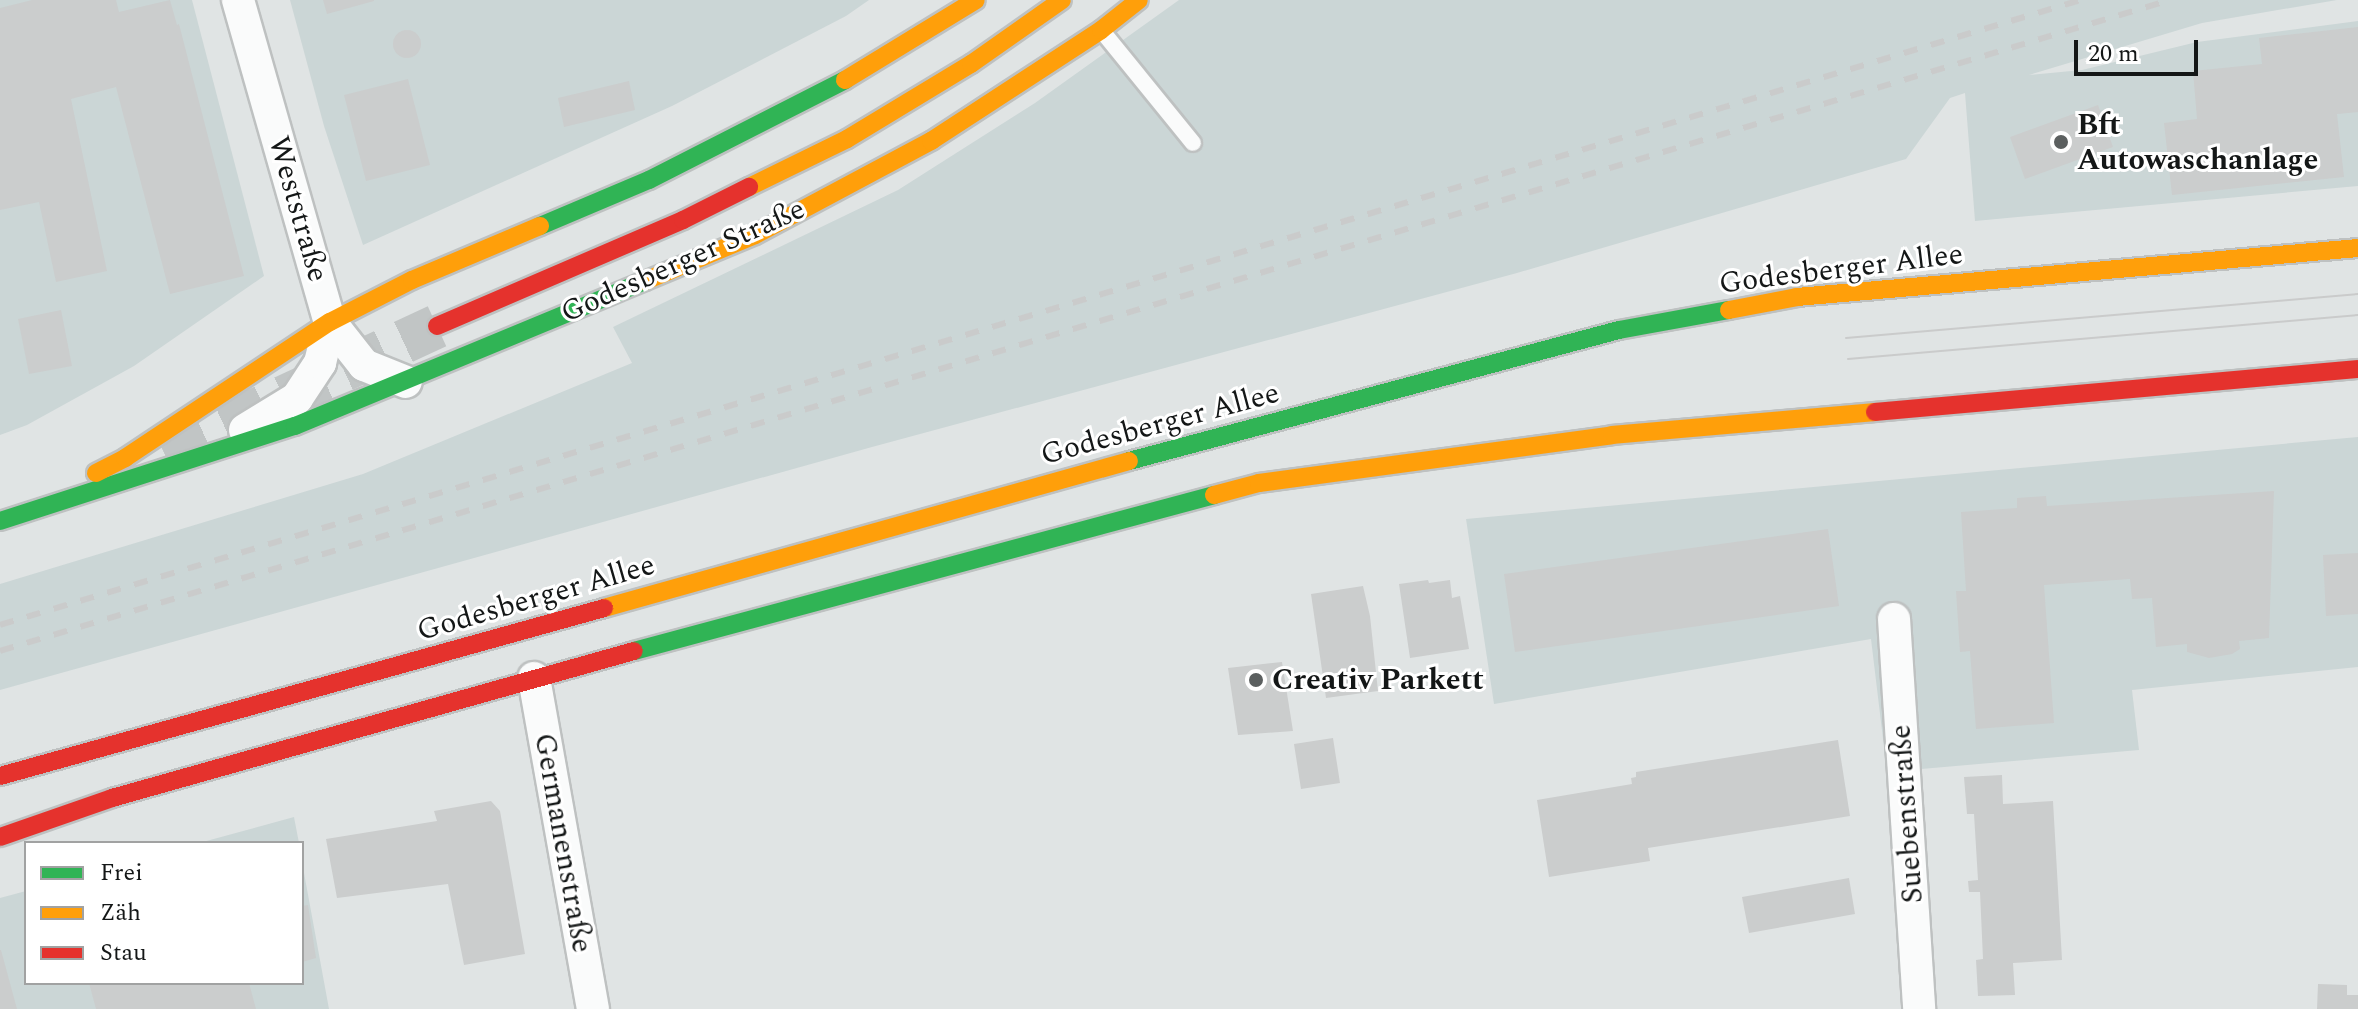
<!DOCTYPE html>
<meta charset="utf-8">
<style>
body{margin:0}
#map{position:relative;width:2358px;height:1009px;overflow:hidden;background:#e0e4e4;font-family:Spectral,serif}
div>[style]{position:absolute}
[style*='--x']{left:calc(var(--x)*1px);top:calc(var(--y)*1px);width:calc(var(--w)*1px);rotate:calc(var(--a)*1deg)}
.built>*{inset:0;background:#cbd6d6}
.building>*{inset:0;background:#cbcdcd}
.round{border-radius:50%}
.secondary-tunnel>*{height:44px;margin-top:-22px;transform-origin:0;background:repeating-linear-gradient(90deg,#c1c5c5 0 44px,transparent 0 66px)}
.roads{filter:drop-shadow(2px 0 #bec1c1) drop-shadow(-2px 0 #bec1c1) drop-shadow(0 2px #bec1c1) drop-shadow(0 -2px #bec1c1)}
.lane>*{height:16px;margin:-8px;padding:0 8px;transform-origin:8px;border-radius:8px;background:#fafbfb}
.street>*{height:32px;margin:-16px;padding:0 16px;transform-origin:16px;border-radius:16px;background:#fafbfb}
.fast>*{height:18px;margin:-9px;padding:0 9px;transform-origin:9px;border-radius:9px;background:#30b455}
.slow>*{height:18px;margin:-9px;padding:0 9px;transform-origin:9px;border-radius:9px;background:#ff9f0a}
.jam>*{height:18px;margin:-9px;padding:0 9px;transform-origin:9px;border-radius:9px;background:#e5322d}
.tram>*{height:2px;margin:-1px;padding:0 1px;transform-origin:1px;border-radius:1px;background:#cacbcb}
.rail>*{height:6px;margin-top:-3px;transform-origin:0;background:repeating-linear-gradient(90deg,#cacbcb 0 14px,transparent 0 28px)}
.dots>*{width:22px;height:22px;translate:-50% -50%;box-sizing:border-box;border:4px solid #fff;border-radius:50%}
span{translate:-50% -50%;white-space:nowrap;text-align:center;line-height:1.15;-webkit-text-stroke:6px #fff;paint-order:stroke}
.poi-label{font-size:30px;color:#141717;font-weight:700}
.left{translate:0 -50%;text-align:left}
.street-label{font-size:30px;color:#141717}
.legend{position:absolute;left:24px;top:841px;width:280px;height:144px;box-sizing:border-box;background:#fff;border:2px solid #a1a2a2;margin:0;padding:10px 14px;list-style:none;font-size:24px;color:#141717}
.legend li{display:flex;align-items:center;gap:16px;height:40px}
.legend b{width:40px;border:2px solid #a1a2a2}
.scale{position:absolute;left:2074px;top:40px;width:124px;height:36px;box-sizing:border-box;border:4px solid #141717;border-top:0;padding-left:10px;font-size:24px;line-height:28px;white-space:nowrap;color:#141717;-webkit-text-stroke:6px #fff;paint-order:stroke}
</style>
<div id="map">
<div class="built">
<i style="clip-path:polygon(0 0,192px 0,264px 276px,134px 366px,27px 425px,0 435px)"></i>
<i style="clip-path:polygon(290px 0,869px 0,846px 16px,672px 106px,363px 245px,324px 126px)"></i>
<i style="clip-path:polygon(1179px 0,2337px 0,2202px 23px,2029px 75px,2082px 70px,2197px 42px,2358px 21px,2358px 186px,1975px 221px,1965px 93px,1950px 98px,1906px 159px,1517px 273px,872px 447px,0 690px,0 584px,363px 474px,632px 363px,613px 327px,898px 190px,1035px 103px)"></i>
<i style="clip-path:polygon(2358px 437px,2358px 667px,2132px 690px,2139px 750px,1887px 772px,1871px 639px,1494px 704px,1466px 519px)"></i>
<i style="clip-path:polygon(294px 817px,299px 843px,199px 843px)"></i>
<i style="clip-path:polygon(302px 862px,329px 1009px,0 1009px,0 898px,26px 891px,26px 983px,302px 983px)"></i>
</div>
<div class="building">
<i style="clip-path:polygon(32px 0,116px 0,119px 12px,170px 0,177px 25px,179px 24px,244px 276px,170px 294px,116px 87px,71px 99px,107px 271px,56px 282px,39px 202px,0 210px,0 8px)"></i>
<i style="clip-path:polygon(323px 0,374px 0,374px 1px,327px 14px)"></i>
<i style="clip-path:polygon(2358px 27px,2358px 112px,2337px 114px,2344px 177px,2172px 195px,2164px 123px,2197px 119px,2193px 71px,2262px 64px,2259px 38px)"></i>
<i class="round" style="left:393px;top:30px;width:28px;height:28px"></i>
<i style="clip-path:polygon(408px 79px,430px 165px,366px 181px,344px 95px)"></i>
<i style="clip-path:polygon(629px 81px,635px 110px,564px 127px,558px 98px)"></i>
<i style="clip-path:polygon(2098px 105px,2113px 147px,2025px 179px,2010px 137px)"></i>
<i style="clip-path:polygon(61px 310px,72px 366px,29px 374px,18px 319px)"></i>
<i style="clip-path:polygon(2274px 491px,2269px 638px,2239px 641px,2240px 649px,2232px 654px,2209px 658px,2187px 652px,2187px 644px,2156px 647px,2152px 598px,2132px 599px,2130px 579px,2044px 585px,2054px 723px,1976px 729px,1970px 651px,1960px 652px,1956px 591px,1966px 591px,1961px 512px,2017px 508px,2017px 498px,2031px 497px,2046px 496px,2047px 506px)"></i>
<i style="clip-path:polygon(1828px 529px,1839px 606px,1515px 652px,1504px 574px)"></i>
<i style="clip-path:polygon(2358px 553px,2358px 614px,2326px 616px,2323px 555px)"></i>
<i style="clip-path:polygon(1428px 580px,1429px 583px,1450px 580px,1452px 598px,1460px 596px,1469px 649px,1410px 658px,1399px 584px)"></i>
<i style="clip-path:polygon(1363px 586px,1370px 616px,1378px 691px,1326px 698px,1311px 594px)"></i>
<i style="clip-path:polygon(1282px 662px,1293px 731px,1238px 735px,1228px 668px)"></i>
<i style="clip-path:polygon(1333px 738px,1340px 783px,1301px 789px,1294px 744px)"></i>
<i style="clip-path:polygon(1838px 740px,1850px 816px,1648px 848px,1650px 861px,1549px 877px,1537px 800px,1632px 784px,1631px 778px,1636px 777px,1636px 772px)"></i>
<i style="clip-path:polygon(2002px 775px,2003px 804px,2053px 801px,2062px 960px,2013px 963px,2015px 995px,1978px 996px,1976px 960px,1983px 959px,1980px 892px,1969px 892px,1968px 881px,1978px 880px,1974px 814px,1967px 814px,1964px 777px)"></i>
<i style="clip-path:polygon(491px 801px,500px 811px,525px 954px,464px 965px,448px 884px,337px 898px,326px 839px,437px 821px,434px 811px)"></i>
<i style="clip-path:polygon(1849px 878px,1855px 914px,1749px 933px,1742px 897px)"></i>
<i style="clip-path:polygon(308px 905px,316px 958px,302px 962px,302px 906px)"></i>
<i style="clip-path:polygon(0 950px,1px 950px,17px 1009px,0 1009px)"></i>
<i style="clip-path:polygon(89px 983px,249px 983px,256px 1009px,96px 1009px)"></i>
<i style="clip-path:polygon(2318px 984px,2347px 985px,2347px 995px,2358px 995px,2358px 1009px,2317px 1009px)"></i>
</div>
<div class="secondary-tunnel">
<i style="--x:164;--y:453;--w:301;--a:-24.9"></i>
</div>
<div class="roads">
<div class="lane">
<i style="--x:1102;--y:31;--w:144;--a:50.9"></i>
</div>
<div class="street">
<i style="--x:238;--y:0;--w:335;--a:74.1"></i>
<i style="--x:330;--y:322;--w:55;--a:51.7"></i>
<i style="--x:364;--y:365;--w:45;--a:22"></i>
<i style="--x:245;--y:430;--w:61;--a:-31.6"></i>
<i style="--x:297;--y:398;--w:42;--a:-56.7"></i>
<i style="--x:320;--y:363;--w:42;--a:-76.3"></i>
<i style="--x:1894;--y:619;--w:391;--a:86.3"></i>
<i style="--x:534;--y:678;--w:336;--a:79.9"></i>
</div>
<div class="fast">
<i style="--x:540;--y:226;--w:118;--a:-22.9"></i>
<i style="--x:649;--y:180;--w:220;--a:-27"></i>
<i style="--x:1129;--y:461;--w:507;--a:-14.97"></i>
<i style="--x:1619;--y:330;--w:112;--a:-10.3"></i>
<i style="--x:0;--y:521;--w:310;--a:-17.9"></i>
<i style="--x:295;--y:426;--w:379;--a:-22.5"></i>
<i style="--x:634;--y:651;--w:601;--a:-15.05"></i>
</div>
<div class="slow">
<i style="--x:845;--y:80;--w:153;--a:-31.4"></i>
<i style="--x:749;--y:187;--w:109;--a:-26.1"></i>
<i style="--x:847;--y:139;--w:145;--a:-31.2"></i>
<i style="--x:971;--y:64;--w:111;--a:-35.1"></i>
<i style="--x:645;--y:281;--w:119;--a:-22.7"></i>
<i style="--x:755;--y:235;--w:200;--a:-28.1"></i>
<i style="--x:931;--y:141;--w:203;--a:-33.1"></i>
<i style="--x:1101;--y:30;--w:48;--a:-38.3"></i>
<i style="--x:1729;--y:310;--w:69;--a:-10.8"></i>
<i style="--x:1797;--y:297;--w:563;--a:-4.99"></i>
<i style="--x:96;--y:473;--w:33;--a:-27"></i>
<i style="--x:125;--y:458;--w:246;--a:-33.6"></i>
<i style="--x:330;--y:322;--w:92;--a:-27.1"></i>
<i style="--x:412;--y:280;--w:139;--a:-22.9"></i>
<i style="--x:1214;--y:495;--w:47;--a:-14.9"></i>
<i style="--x:1259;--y:483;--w:356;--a:-7.7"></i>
<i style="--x:1612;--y:435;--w:264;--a:-5"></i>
<i style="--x:604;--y:608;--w:545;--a:-15.64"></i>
</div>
<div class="jam">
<i style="--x:437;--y:326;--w:268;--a:-23.3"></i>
<i style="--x:683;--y:220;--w:74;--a:-26.6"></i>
<i style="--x:1875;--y:412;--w:485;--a:-5.1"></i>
<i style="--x:0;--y:776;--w:627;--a:-15.54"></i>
<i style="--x:0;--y:837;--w:119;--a:-19.2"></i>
<i style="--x:112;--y:798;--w:542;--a:-15.73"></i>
</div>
</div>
<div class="tram">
<i style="--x:1846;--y:338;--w:514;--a:-4.91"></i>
<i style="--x:1848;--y:359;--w:512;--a:-4.93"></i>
</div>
<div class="rail">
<i style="--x:0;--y:625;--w:2173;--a:-16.72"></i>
<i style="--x:0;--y:651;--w:2266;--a:-16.7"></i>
</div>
<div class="dots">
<i style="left:2061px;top:142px;background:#5b5f5f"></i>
<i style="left:1256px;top:680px;background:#5b5f5f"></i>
</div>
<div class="poi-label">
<span class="left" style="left:2077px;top:142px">Bft<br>Autowaschanlage</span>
<span class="left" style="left:1272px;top:680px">Creativ Parkett</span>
</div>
<div class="street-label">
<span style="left:298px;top:209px;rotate:74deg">Weststraße</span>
<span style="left:683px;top:261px;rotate:-24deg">Godesberger Straße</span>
<span style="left:1841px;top:269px;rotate:-7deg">Godesberger Allee</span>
<span style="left:1160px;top:424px;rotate:-15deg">Godesberger Allee</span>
<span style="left:536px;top:598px;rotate:-16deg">Godesberger Allee</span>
<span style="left:1907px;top:814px;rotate:-94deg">Suebenstraße</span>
<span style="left:563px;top:843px;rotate:80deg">Germanenstraße</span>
</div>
<ul class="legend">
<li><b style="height:10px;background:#30b455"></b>Frei</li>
<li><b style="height:10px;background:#ff9f0a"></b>Zäh</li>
<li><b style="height:10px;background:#e5322d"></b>Stau</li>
</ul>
<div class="scale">20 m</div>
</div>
